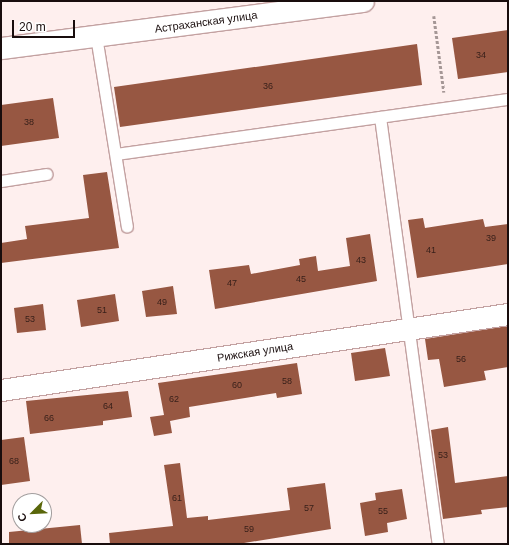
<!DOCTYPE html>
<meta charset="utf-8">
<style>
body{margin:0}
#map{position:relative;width:509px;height:545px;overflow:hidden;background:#feefee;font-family:Helvetica,sans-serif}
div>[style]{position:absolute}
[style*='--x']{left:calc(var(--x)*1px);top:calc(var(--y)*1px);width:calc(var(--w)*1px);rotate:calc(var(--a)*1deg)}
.building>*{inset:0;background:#975742}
.path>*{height:2.5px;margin-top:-1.25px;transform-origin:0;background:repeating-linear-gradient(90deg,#a59796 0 3px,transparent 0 5px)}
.roads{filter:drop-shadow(1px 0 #c3a1a1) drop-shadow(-1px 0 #c3a1a1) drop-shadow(0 1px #c3a1a1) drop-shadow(0 -1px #c3a1a1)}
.service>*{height:11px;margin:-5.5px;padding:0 5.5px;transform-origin:5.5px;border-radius:5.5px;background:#fff}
.minor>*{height:21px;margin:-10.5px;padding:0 10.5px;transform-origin:10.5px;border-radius:10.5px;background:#fff}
span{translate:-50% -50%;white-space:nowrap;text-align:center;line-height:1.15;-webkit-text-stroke:3.5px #fff;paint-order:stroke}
.number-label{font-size:9px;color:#38201a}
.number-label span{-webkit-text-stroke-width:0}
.street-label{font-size:11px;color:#190d0d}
.frame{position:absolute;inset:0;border:2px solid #190d0d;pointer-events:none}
.north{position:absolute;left:12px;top:493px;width:40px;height:40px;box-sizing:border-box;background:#fff;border:1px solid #a39e9e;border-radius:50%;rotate:246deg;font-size:11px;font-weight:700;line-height:16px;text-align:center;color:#190d0d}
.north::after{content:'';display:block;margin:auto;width:14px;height:18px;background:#59660a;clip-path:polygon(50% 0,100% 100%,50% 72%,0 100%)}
.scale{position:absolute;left:12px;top:20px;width:63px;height:18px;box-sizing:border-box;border:2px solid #190d0d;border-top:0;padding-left:5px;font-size:12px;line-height:14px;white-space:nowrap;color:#190d0d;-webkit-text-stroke:3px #fff;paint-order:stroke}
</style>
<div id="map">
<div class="building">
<i style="clip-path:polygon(508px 30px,508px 72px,458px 79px,452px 38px)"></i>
<i style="clip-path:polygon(417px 44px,422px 85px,120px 127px,114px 87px)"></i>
<i style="clip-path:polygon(53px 98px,59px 138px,1px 146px,1px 105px)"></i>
<i style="clip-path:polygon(107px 172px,119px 248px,1px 263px,1px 243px,27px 239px,25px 226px,89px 218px,83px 175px)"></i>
<i style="clip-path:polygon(423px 218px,425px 228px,483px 219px,485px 227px,508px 224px,508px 264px,417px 278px,408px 220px)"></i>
<i style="clip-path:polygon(370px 234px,377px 281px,215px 309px,209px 270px,249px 265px,251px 274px,300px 265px,299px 259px,316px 256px,318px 271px,350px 266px,346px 238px)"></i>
<i style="clip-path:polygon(173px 286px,177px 314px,146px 317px,142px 291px)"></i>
<i style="clip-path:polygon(115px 294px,119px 321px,81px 327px,77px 300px)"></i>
<i style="clip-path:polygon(43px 304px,46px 330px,17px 333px,14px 308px)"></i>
<i style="clip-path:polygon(508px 326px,508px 367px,484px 371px,486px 380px,444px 387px,439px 359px,428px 360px,425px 339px)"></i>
<i style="clip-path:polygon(385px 348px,390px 376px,355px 381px,351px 353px)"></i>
<i style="clip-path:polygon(297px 363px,302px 394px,277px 398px,276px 393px,189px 407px,190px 417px,170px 421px,172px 433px,154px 436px,150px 417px,164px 415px,158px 383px)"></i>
<i style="clip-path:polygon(128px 391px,132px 417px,103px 421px,103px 425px,30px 434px,26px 401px)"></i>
<i style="clip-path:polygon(448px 427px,455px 483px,508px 476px,508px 507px,481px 510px,482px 514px,443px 519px,431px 430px)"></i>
<i style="clip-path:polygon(24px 437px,30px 481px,1px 485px,1px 440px)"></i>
<i style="clip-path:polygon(180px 463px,187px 518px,208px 516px,208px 520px,290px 510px,287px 488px,325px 483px,331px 529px,238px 544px,110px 544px,109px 533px,173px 526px,164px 465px)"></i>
<i style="clip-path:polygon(402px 489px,407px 519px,387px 523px,388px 532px,365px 536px,360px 503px,376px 500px,375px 493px)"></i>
<i style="clip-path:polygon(80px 525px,82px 544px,9px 544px,9px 532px)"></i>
</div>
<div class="path">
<i style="--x:434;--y:16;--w:77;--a:82.5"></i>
</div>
<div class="roads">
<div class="service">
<i style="--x:96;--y:36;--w:193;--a:80.8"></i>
<i style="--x:380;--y:117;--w:431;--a:82.3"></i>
<i style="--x:116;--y:154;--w:396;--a:-8"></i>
<i style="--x:1;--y:181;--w:46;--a:-8.8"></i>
</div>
<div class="minor">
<i style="--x:1;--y:48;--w:365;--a:-7.4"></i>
<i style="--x:1;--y:390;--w:513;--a:-8.53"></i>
</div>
</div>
<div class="number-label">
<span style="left:481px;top:55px">34</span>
<span style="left:268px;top:86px">36</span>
<span style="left:29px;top:122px">38</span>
<span style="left:491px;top:238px">39</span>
<span style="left:431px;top:250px">41</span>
<span style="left:361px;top:260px">43</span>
<span style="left:301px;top:279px">45</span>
<span style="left:232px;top:283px">47</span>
<span style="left:162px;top:302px">49</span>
<span style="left:102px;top:310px">51</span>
<span style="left:30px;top:319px">53</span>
<span style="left:461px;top:359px">56</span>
<span style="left:287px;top:381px">58</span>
<span style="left:237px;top:385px">60</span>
<span style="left:174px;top:399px">62</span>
<span style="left:108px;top:406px">64</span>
<span style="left:49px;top:418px">66</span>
<span style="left:443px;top:455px">53</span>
<span style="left:14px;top:461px">68</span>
<span style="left:177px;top:498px">61</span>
<span style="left:309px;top:508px">57</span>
<span style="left:383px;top:511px">55</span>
<span style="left:249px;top:529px">59</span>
</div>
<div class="street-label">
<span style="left:206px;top:22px;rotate:-8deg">Астраханская улица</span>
<span style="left:255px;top:352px;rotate:-9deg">Рижская улица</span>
</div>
<div class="frame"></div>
<div class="north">С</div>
<div class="scale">20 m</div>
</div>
